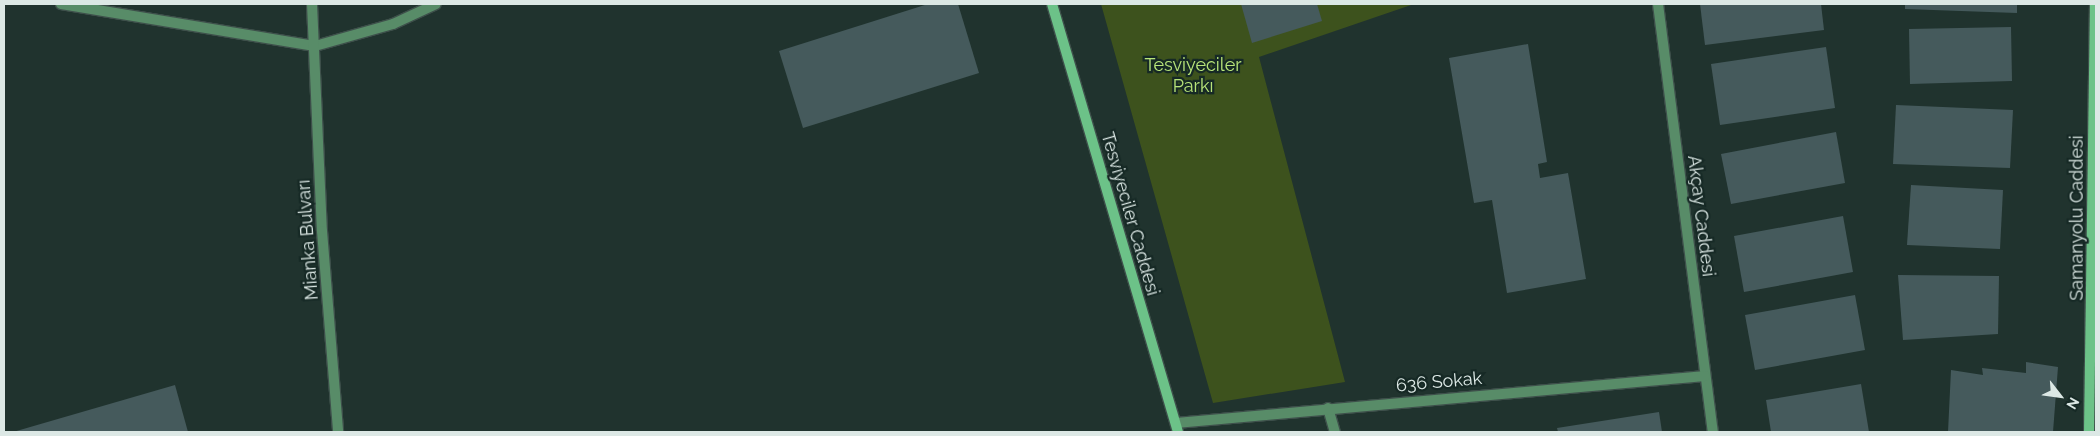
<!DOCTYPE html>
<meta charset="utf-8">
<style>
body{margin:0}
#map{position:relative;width:2100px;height:436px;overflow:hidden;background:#20332e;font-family:Raleway,sans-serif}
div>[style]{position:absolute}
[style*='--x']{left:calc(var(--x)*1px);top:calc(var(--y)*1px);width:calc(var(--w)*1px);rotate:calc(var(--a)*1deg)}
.green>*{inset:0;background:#3d521d}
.building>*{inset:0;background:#455a5c}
.roads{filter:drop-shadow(1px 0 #3e504b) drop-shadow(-1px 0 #3e504b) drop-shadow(0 1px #3e504b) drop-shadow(0 -1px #3e504b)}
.street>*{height:10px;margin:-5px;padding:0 5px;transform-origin:5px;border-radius:5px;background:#588c68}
.secondary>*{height:10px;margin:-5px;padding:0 5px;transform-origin:5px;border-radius:5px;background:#6cc288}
span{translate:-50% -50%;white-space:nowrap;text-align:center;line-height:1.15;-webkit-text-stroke:4.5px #162925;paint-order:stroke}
.park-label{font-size:18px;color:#b8e579}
.street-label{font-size:18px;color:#dce8e5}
.frame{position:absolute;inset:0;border:5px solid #dce8e5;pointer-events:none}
.north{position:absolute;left:2035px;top:371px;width:50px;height:50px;-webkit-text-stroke:4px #162925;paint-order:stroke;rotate:120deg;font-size:14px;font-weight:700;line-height:20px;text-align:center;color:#dce8e5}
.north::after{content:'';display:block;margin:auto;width:18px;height:22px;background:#dce8e5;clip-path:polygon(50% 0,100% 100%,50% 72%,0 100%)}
</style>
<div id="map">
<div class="green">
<i style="clip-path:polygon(1101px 4px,1414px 4px,1259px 57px,1345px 382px,1213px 403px)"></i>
</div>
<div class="building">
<i style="clip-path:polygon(928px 4px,958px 4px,979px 73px,803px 128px,779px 51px)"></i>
<i style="clip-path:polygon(1241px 4px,1317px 4px,1322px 21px,1252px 43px)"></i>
<i style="clip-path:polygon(1700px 4px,1821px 4px,1824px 30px,1705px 45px)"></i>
<i style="clip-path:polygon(1905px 4px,2017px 4px,2017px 13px,1905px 9px)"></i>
<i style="clip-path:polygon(2011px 27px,2012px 81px,1910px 84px,1909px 29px)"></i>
<i style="clip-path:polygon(1528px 44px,1547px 162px,1538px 164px,1540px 178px,1568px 173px,1586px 279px,1507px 293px,1492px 200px,1474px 203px,1449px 58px)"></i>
<i style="clip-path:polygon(1826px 47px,1835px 108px,1720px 125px,1711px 64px)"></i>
<i style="clip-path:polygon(1896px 105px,2013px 110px,2010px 168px,1893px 164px)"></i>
<i style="clip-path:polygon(1836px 132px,1845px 183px,1731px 204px,1721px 154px)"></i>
<i style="clip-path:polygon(1911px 185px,2003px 190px,2000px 249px,1907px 245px)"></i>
<i style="clip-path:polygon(1843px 216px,1853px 272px,1744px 292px,1734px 236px)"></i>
<i style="clip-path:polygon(1898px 275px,1999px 276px,1998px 334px,1903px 340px)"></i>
<i style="clip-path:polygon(1855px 295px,1865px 350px,1755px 370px,1745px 315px)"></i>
<i style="clip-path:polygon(2026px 362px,2058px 367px,2053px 432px,1948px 432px,1951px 370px,1983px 375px,1982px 368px,2026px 373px)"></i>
<i style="clip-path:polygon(1861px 384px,1869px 432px,1771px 432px,1766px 400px)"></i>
<i style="clip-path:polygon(175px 385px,188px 432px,13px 432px)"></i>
<i style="clip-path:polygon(1659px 412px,1662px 432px,1558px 432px,1557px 428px)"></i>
</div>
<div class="roads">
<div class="street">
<i style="--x:61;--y:4;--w:257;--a:9.4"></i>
<i style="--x:315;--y:46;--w:81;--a:-15.8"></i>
<i style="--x:393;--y:24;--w:47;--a:-24.9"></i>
<i style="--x:312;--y:4;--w:227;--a:87.5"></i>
<i style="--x:322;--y:231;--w:202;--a:85.4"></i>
<i style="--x:1658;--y:4;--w:432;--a:82.7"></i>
<i style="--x:1328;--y:408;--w:25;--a:74"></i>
<i style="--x:1176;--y:423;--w:531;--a:-5.08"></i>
</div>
<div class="secondary">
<i style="--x:1052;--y:4;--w:446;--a:73.6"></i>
<i style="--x:2089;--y:432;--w:428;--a:-89.2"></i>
</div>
</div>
<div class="park-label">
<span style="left:1193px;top:76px">Tesviyeciler<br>Parkı</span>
</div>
<div class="street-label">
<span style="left:1130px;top:214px;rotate:74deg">Tesviyeciler Caddesi</span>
<span style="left:1701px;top:216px;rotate:83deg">Akçay Caddesi</span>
<span style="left:2077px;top:218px;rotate:-90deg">Samanyolu Caddesi</span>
<span style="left:308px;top:240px;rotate:-94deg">Mianka Bulvarı</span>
<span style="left:1439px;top:382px;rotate:-5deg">636 Sokak</span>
</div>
<div class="frame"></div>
<div class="north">N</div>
</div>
